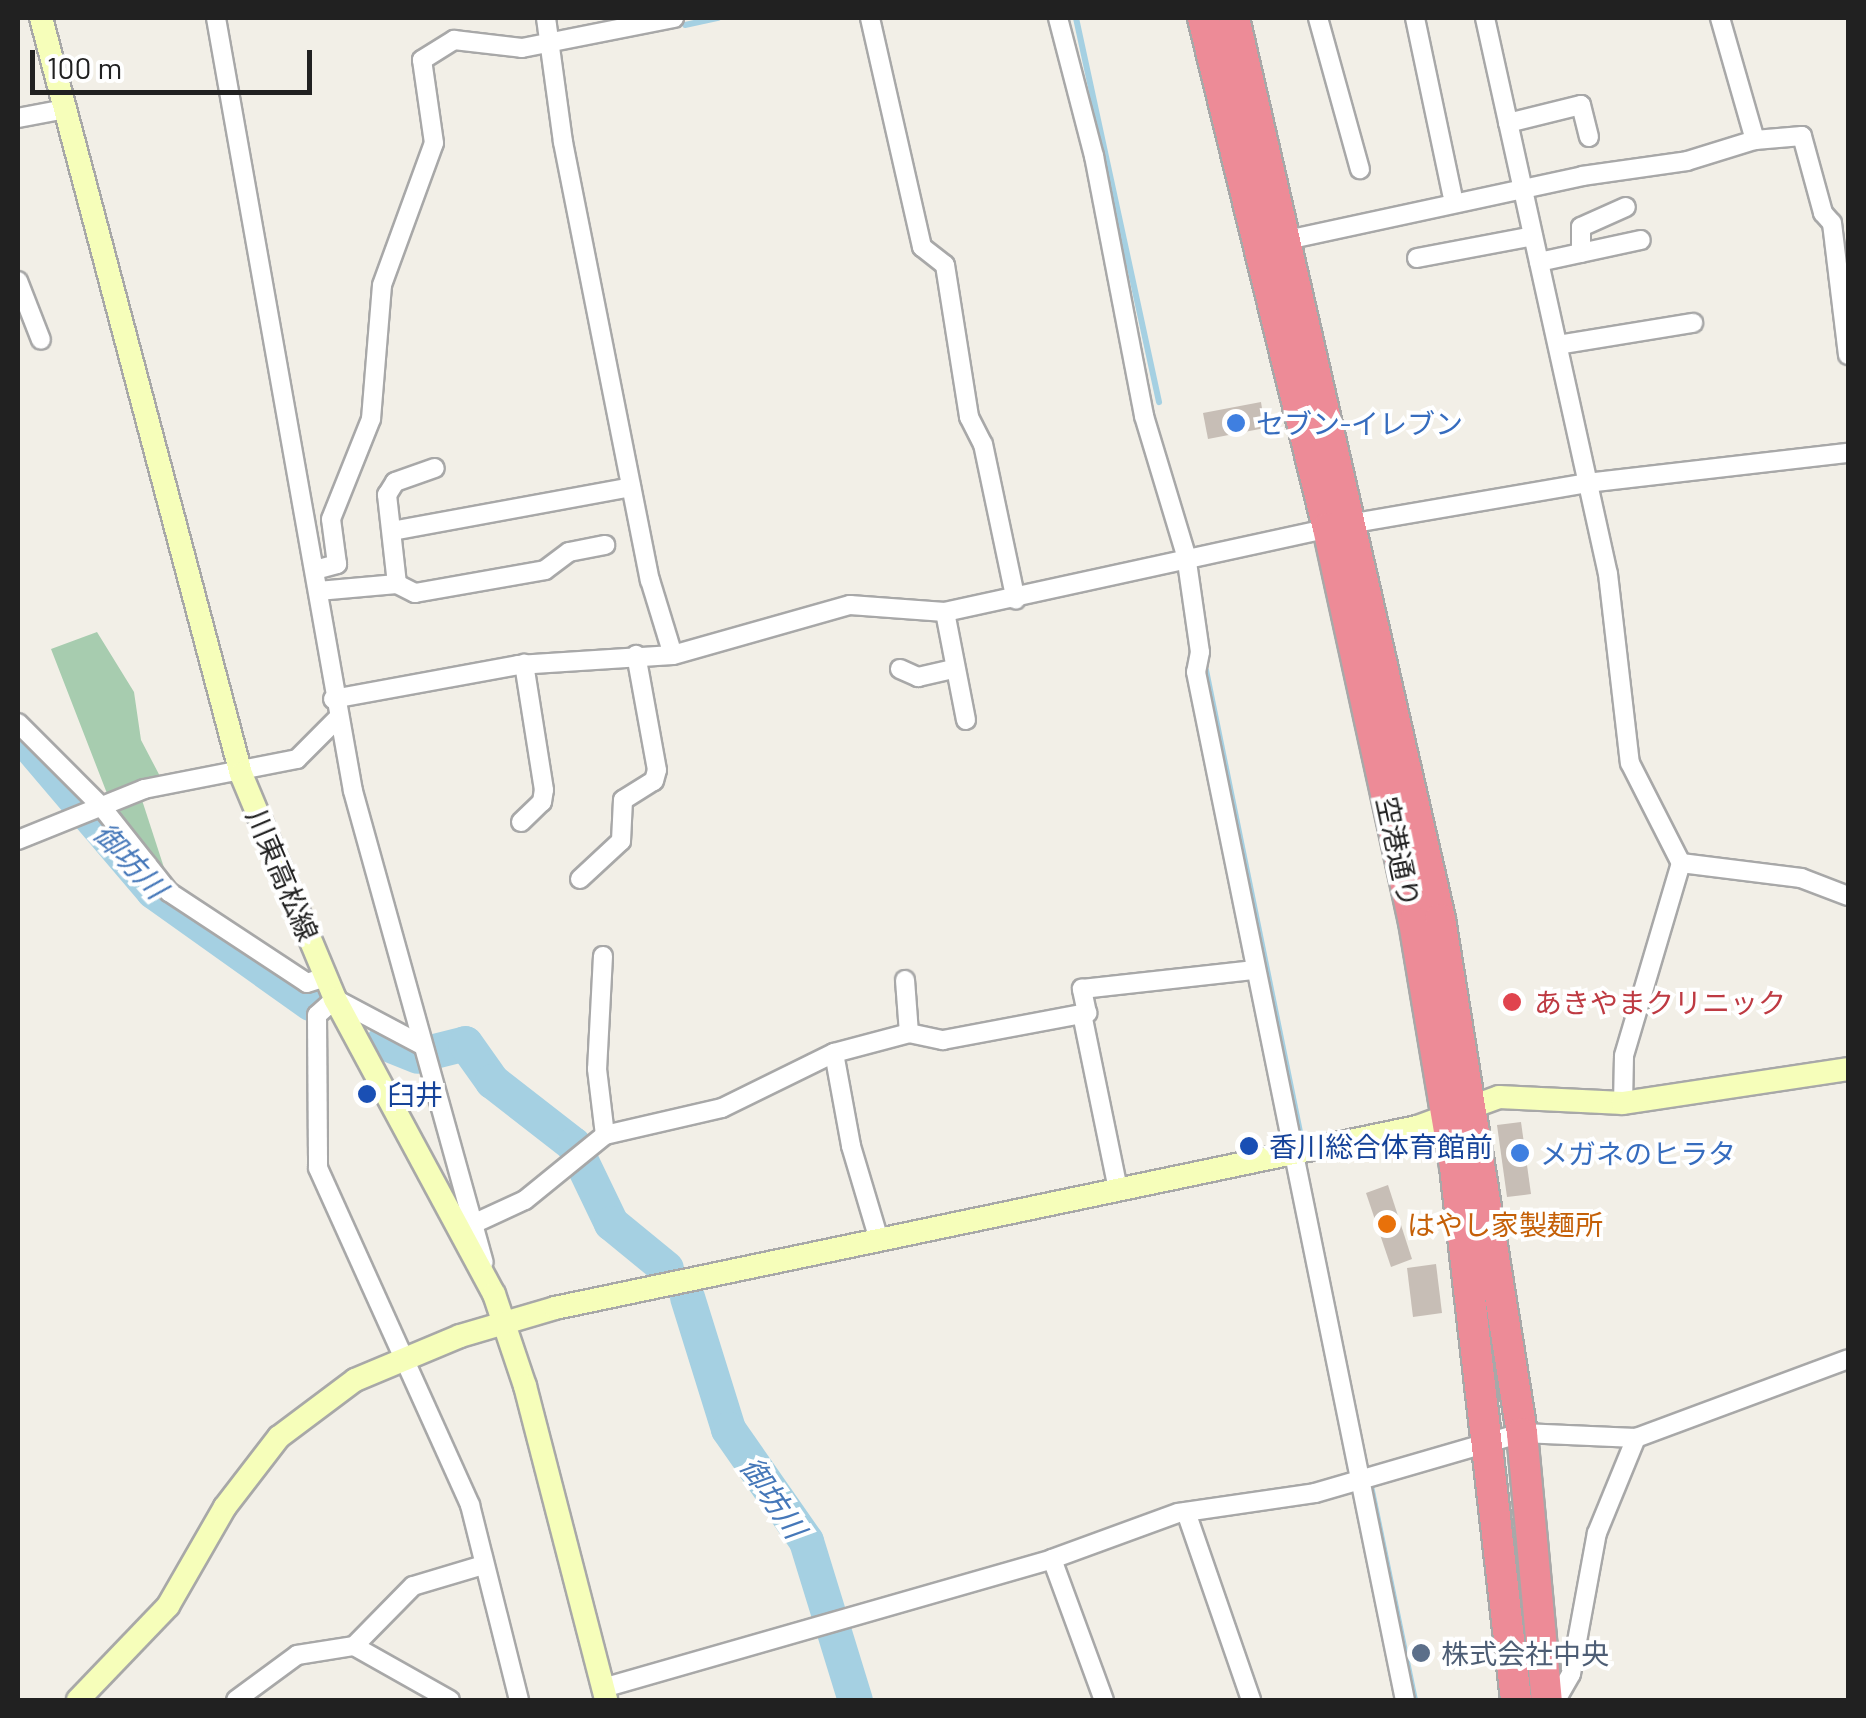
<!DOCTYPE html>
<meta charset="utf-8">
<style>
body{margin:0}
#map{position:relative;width:1866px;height:1718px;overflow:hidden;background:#f2efe7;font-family:Barlow,"Noto Sans JP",sans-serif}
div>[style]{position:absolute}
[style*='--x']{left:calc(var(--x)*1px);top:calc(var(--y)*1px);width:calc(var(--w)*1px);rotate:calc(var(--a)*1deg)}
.cemetery>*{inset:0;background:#a7ccaf}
.stream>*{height:6px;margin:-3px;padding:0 3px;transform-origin:3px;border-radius:3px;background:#a5d0e2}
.river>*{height:35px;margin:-17.5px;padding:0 17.5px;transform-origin:17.5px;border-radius:17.5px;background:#a5d0e2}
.building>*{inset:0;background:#c7beb6}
.roads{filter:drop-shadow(2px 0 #a8a8a8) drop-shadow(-2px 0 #a8a8a8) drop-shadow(0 2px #a8a8a8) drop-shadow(0 -2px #a8a8a8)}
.street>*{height:18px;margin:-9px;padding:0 9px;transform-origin:9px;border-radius:9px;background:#fff}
.secondary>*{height:22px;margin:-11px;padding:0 11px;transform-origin:11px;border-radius:11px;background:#f6feba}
.highway>*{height:30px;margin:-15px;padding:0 15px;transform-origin:15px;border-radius:15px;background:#ed8b97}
.dots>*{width:28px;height:28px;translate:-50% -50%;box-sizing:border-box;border:5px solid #fff;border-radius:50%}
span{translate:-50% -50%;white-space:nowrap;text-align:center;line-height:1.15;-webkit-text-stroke:8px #fff;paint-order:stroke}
.shop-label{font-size:28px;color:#366cbe}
.left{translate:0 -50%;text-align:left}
.street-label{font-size:28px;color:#212121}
.health-label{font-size:28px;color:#be3a42}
.transit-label{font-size:28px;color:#164399}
.food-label{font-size:28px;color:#c56008}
.service-label{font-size:28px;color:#4e5e75}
.water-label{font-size:30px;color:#4678b9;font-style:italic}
.frame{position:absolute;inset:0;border:20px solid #212121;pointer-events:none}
.scale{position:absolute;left:30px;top:50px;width:282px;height:45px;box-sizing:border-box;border:5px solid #212121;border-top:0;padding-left:12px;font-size:30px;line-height:35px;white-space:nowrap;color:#212121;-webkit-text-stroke:8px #fff;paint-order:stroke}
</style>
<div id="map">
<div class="cemetery">
<i style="clip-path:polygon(97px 632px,134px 692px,141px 740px,163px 782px,108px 796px,51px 649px)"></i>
<i style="clip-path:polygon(141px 797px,169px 883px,156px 874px,113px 806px)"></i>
</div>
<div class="stream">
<i style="--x:1076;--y:18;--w:393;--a:77.8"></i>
<i style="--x:685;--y:25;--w:34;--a:-12"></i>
<i style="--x:1206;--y:670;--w:477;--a:78.5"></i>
<i style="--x:1370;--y:1481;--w:224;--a:78.4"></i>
</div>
<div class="river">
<i style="--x:23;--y:738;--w:201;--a:49.6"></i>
<i style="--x:153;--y:891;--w:193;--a:35.5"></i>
<i style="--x:383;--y:1042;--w:37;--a:22"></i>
<i style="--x:430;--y:1052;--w:36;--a:-14"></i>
<i style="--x:465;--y:1043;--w:47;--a:54.6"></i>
<i style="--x:492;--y:1081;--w:103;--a:37.9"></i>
<i style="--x:573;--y:1144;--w:88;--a:64.3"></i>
<i style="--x:611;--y:1223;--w:71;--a:39.3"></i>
<i style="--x:687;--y:1297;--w:138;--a:72.7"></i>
<i style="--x:728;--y:1429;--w:136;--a:55.1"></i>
<i style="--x:806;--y:1541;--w:166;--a:72.9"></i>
</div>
<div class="building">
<i style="clip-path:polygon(1261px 402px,1265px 428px,1208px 439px,1203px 413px)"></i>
<i style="clip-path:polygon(1521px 1122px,1531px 1194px,1507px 1197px,1497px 1125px)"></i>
<i style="clip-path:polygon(1388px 1185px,1412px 1259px,1391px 1267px,1366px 1193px)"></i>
<i style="clip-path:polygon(1436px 1264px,1442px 1313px,1413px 1317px,1407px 1268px)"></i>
</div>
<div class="roads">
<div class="street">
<i style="--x:216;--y:18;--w:785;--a:79.95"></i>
<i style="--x:353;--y:791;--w:489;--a:74.5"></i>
<i style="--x:546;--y:18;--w:125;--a:82.2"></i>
<i style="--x:563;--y:142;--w:447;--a:78.8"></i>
<i style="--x:650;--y:580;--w:78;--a:73"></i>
<i style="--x:870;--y:18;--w:235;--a:77.2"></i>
<i style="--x:922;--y:247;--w:29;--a:38"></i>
<i style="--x:945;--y:265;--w:154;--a:81"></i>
<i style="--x:969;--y:417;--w:30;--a:63"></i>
<i style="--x:983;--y:444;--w:159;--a:78.1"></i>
<i style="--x:1058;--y:18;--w:143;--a:75.4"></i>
<i style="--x:1094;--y:156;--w:265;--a:79.1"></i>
<i style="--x:1144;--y:416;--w:145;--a:73.2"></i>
<i style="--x:1186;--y:555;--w:98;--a:81.8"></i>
<i style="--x:1200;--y:652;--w:20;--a:101"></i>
<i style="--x:1196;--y:672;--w:1049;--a:78.51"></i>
<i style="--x:1318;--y:18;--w:157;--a:74.5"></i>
<i style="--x:1415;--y:18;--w:180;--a:78.1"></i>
<i style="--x:1485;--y:18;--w:569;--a:77.53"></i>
<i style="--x:1608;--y:574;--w:190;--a:83.4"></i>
<i style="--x:1630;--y:763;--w:112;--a:63"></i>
<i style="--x:1681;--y:863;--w:201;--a:106.5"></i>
<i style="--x:1624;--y:1056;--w:47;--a:91.2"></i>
<i style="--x:1720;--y:18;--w:127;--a:74"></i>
<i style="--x:18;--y:118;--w:48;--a:-10.8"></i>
<i style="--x:1508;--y:123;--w:75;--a:-13.9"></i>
<i style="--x:1581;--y:105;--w:33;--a:76"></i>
<i style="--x:1287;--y:240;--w:302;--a:-12.2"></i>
<i style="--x:1582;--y:176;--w:106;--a:-8.1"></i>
<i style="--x:1687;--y:161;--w:71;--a:-17.2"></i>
<i style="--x:1755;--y:140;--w:47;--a:-4.9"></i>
<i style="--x:1802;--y:136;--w:80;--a:74.7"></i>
<i style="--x:1823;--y:213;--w:13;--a:48"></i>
<i style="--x:1832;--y:223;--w:133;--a:83.1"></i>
<i style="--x:1581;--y:253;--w:26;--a:-90"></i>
<i style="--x:1581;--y:227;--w:49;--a:-24"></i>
<i style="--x:1417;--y:258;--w:118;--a:-10.7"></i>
<i style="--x:1539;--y:262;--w:104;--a:-12.2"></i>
<i style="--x:18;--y:281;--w:63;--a:68.7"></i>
<i style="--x:1558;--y:345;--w:137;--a:-9.3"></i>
<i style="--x:392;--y:531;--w:243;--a:-10.4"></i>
<i style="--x:315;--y:570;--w:23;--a:-15"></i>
<i style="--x:337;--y:564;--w:45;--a:-97.6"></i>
<i style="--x:331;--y:519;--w:108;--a:-68.2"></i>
<i style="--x:371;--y:419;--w:134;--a:-85.3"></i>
<i style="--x:382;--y:285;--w:151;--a:-69.9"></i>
<i style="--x:434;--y:143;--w:84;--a:-98.2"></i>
<i style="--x:422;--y:60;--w:38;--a:-32"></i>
<i style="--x:454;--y:40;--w:68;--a:6.7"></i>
<i style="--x:522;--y:48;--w:155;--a:-11.2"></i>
<i style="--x:397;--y:584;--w:90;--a:-96.4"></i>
<i style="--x:387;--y:495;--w:15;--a:-58"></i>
<i style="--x:395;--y:482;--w:42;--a:-19.3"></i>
<i style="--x:318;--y:591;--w:79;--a:-5.1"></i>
<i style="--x:397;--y:584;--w:20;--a:27"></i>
<i style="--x:415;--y:593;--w:132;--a:-10"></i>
<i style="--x:545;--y:570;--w:30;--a:-37"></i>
<i style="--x:569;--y:552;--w:37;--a:-11"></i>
<i style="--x:945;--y:612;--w:110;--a:79"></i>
<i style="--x:900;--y:669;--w:20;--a:24"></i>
<i style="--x:918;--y:677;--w:37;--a:-13"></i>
<i style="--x:333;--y:699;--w:188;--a:-10.4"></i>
<i style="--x:518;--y:665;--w:155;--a:-3.7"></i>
<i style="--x:673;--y:655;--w:184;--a:-15.8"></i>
<i style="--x:850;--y:605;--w:95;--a:4.2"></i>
<i style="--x:945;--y:612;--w:419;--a:-12.3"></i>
<i style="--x:1354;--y:523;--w:236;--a:-9.7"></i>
<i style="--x:1587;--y:483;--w:263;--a:-6.6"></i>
<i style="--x:18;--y:723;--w:117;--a:45"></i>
<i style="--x:101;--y:806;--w:110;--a:51.7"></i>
<i style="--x:169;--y:892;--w:165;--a:33.4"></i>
<i style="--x:307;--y:983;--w:20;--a:-18"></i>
<i style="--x:521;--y:822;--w:29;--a:-44"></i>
<i style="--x:542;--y:802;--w:12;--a:-81"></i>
<i style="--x:544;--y:790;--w:128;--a:-99"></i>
<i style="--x:18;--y:840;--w:136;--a:-22"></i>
<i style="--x:144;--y:789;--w:156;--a:-11.1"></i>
<i style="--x:297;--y:759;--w:58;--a:-45"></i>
<i style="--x:1681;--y:863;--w:121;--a:7.1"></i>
<i style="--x:1801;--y:878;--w:50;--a:21"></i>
<i style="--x:580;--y:879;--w:56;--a:-42.8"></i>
<i style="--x:621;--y:841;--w:41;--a:-87.2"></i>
<i style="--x:623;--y:800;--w:36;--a:-32"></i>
<i style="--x:654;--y:781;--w:11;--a:-75"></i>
<i style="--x:657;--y:770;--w:117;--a:-100.3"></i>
<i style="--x:603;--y:956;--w:113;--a:93"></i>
<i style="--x:597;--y:1069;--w:66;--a:83.1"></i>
<i style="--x:905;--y:980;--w:53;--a:85.7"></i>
<i style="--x:1082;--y:1014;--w:180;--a:78.4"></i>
<i style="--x:420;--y:1044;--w:96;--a:-152.1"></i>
<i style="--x:335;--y:999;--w:24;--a:138"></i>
<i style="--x:317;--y:1015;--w:153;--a:89.6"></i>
<i style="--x:318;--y:1168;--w:370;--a:65.7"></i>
<i style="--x:470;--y:1505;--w:201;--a:75.9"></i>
<i style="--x:834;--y:1053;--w:95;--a:79.6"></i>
<i style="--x:851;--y:1146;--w:98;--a:73.4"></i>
<i style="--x:473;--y:1224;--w:57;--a:-24.8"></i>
<i style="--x:525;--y:1200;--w:103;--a:-39.1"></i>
<i style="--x:605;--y:1135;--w:120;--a:-13"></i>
<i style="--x:722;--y:1108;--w:125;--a:-26.2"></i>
<i style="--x:834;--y:1053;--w:78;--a:-14.9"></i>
<i style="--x:909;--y:1033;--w:35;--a:12"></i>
<i style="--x:943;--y:1040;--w:147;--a:-10.6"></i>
<i style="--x:1087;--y:1013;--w:25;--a:-102"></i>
<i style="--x:1082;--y:989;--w:174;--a:-6.3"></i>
<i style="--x:1186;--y:1512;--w:199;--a:70.9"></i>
<i style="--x:1052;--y:1559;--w:150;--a:69.8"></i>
<i style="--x:354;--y:1646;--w:84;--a:-45.5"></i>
<i style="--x:413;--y:1586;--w:73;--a:-16.7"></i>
<i style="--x:603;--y:1688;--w:467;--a:-16"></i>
<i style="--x:1052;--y:1559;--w:134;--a:-20.1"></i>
<i style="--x:1178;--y:1513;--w:138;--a:-8.3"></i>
<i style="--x:1315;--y:1493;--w:216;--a:-16.2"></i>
<i style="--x:1522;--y:1433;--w:114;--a:2.5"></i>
<i style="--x:1636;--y:1438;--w:226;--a:-20.4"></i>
<i style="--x:236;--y:1700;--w:76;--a:-36.4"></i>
<i style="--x:297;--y:1655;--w:58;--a:-9"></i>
<i style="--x:354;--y:1646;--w:110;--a:29.4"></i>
<i style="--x:1556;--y:1700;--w:30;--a:-60"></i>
<i style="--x:1571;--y:1674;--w:143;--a:-79.6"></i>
<i style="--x:1597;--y:1533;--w:103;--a:-67.7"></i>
</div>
<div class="secondary">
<i style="--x:41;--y:18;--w:782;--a:75.18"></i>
<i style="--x:241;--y:774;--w:244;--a:67.3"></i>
<i style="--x:335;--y:999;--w:335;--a:61.7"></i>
<i style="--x:494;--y:1294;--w:97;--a:71.4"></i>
<i style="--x:525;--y:1386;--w:324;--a:75.5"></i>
<i style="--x:78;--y:1700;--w:130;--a:-46.2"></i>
<i style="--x:168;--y:1606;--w:114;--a:-60.1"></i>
<i style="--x:225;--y:1507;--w:88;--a:-52.4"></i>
<i style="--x:279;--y:1437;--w:95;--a:-36.9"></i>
<i style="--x:355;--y:1380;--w:114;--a:-22.7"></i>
<i style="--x:460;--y:1336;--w:99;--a:-16.4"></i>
<i style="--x:555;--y:1308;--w:881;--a:-11.86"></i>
<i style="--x:1417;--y:1127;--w:87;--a:-20.1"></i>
<i style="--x:1499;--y:1097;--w:124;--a:2.8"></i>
<i style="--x:1623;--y:1103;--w:228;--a:-8.6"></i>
</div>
<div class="highway">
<i style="--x:1203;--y:18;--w:525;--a:76.23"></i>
<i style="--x:1328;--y:528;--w:403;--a:77.7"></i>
<i style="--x:1414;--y:922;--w:248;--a:80.5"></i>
<i style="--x:1455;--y:1167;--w:536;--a:83.47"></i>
<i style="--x:1234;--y:18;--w:924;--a:77.12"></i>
<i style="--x:1440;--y:919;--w:520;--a:80.94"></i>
<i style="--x:1522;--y:1433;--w:268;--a:84.7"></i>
</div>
</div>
<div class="dots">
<i style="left:1236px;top:423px;background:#3f7fe0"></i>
<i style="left:1512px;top:1002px;background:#e0444e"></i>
<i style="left:367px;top:1094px;background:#1a4fb4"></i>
<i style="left:1249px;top:1146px;background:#1a4fb4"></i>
<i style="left:1520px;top:1153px;background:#3f7fe0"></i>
<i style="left:1387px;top:1224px;background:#e8710a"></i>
<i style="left:1421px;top:1653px;background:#5c6f8a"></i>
</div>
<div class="shop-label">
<span class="left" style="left:1256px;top:423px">セブン-イレブン</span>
<span class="left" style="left:1540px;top:1153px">メガネのヒラタ</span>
</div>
<div class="street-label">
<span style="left:1399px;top:852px;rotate:78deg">空港通り</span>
<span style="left:283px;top:875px;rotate:67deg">川東高松線</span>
</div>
<div class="health-label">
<span class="left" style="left:1534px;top:1002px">あきやまクリニック</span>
</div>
<div class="transit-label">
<span class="left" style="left:387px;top:1094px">臼井</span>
<span class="left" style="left:1269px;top:1146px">香川総合体育館前</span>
</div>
<div class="food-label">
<span class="left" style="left:1407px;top:1224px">はやし家製麺所</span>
</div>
<div class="service-label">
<span class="left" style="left:1441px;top:1653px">株式会社中央</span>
</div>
<div class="water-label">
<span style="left:131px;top:860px;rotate:47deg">御坊川</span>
<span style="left:774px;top:1497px;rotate:56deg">御坊川</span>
</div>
<div class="frame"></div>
<div class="scale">100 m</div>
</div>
